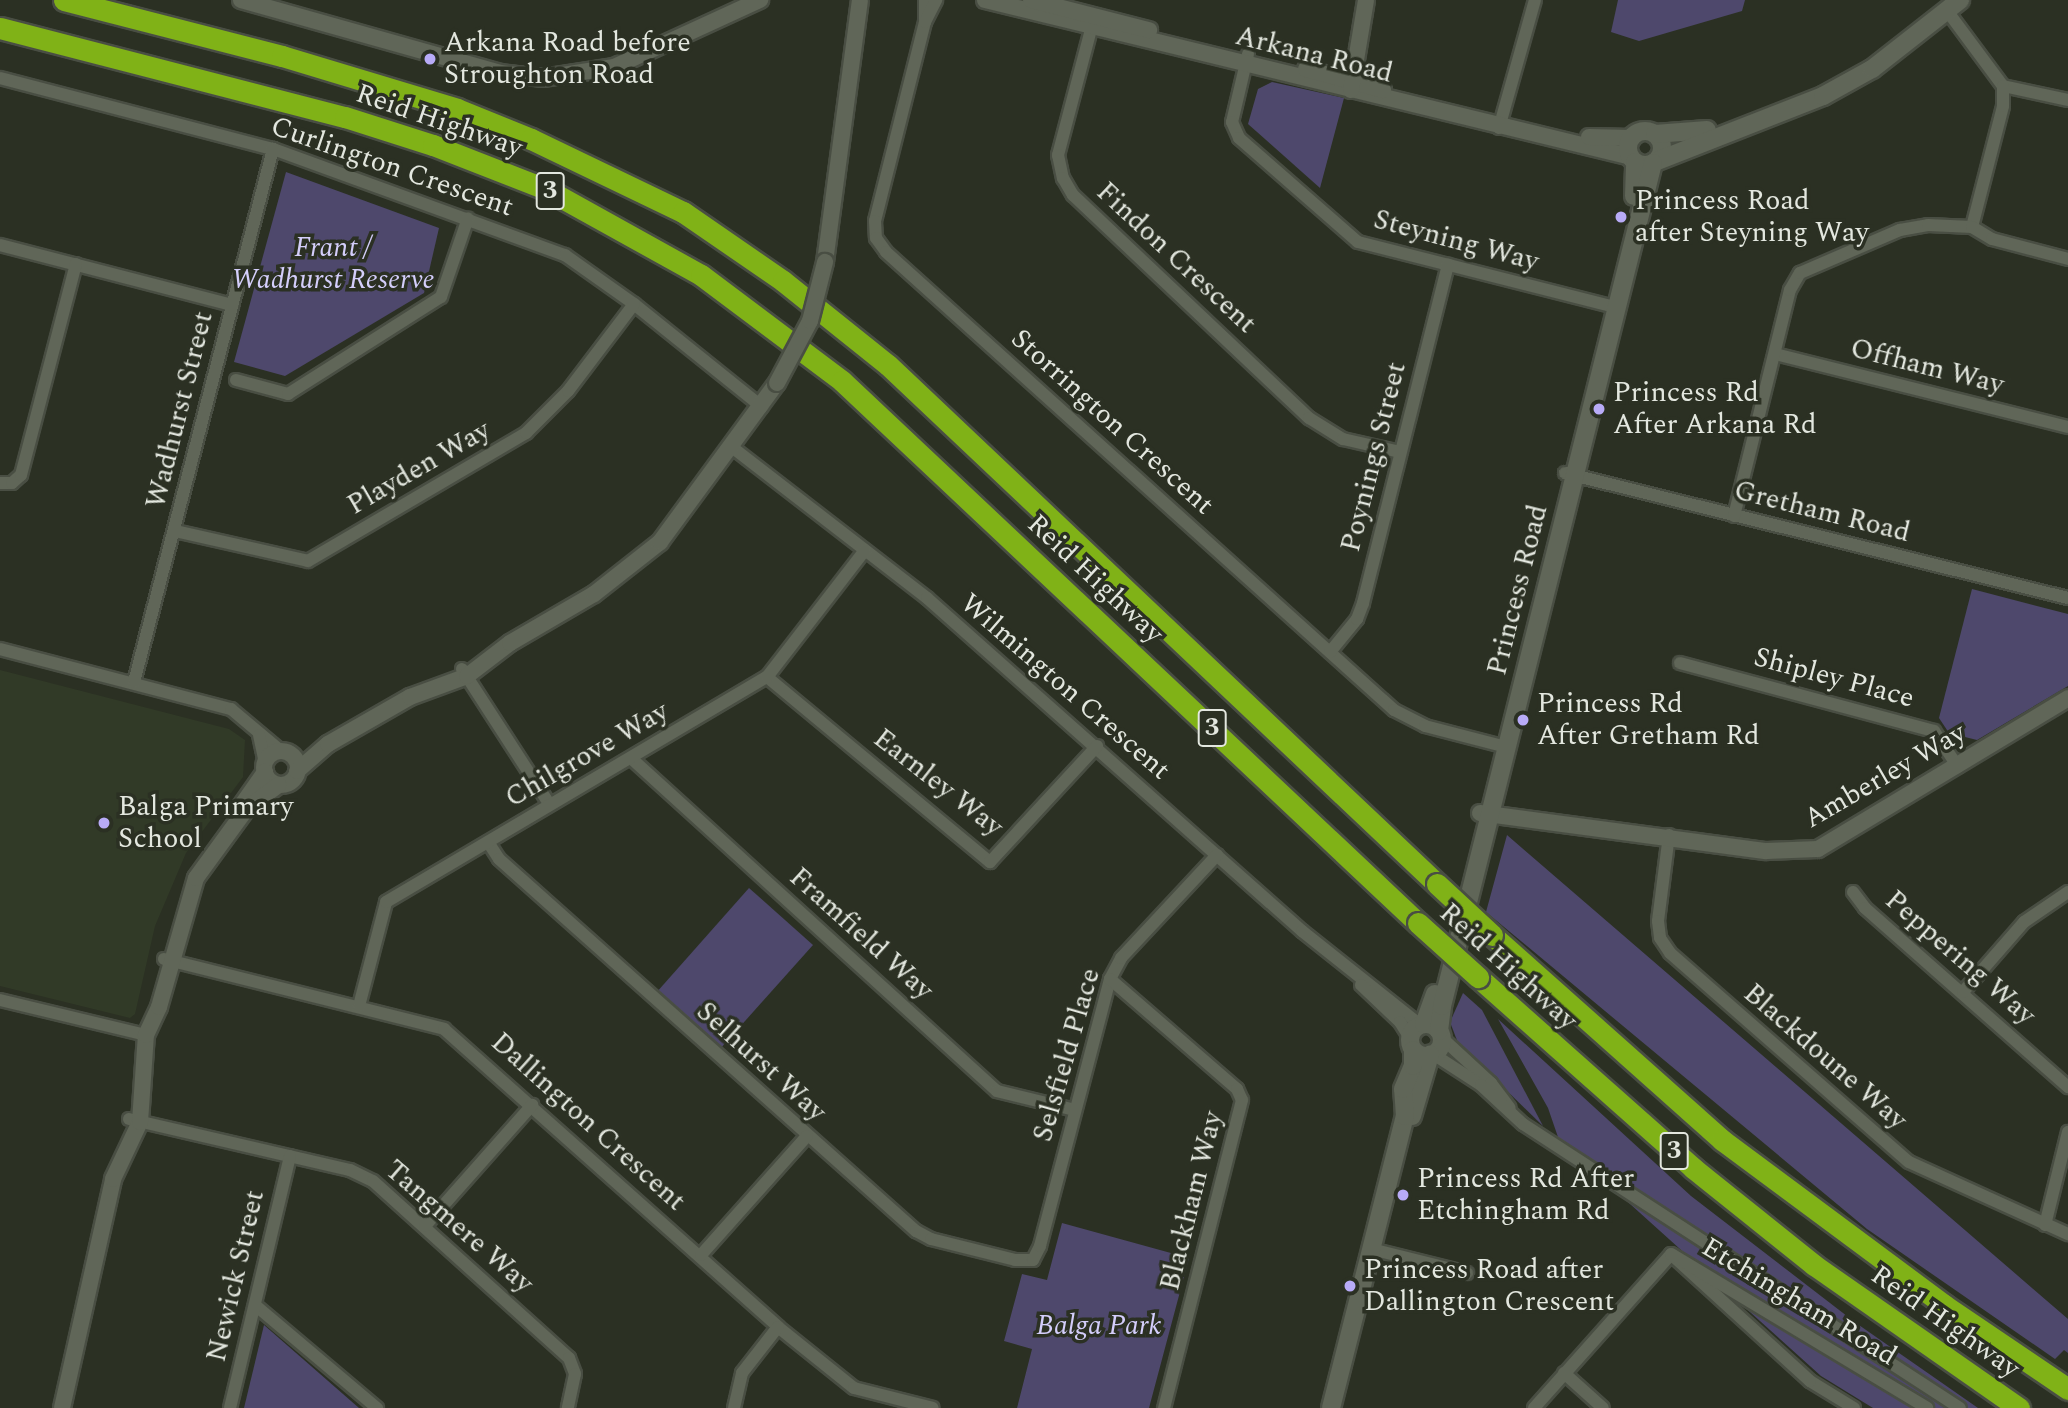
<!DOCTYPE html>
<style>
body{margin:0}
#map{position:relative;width:2068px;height:1408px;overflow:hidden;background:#2b3023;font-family:Spectral,serif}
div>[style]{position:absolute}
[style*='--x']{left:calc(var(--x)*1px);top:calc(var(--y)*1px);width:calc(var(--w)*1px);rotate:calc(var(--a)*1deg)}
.built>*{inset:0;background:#313a27}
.green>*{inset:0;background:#4e486c}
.roads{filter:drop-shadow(2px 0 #494e43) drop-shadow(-2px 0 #494e43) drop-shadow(0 2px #494e43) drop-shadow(0 -2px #494e43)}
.minor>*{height:12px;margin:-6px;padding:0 6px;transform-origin:6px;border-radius:6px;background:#606658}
.tertiary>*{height:16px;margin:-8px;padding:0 8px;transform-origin:8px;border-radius:8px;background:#606658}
.tertiary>.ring{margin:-8px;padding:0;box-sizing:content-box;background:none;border:16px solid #606658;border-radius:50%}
.secondary>*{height:18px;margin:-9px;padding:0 9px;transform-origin:9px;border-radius:9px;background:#606658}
.secondary>.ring{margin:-9px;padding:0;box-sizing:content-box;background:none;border:18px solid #606658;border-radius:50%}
.motorway>*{height:21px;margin:-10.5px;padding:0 10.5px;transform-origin:10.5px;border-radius:10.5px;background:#80b217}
.bridges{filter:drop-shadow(2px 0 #494e43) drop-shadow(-2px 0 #494e43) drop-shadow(0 2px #494e43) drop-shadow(0 -2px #494e43)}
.tertiary-bridge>*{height:16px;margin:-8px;padding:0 8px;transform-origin:8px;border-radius:8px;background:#606658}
.motorway-bridge>*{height:21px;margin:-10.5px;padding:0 10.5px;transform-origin:10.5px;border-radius:10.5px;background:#80b217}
.dots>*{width:19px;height:19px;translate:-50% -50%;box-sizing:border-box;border:4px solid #2b3023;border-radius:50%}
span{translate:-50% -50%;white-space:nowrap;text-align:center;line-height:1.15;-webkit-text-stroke:7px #2b3023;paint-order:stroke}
.shield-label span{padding:2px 5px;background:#2b3023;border:2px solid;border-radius:5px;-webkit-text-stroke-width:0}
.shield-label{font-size:26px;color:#e3e7df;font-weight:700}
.poi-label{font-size:28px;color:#e3e7df}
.left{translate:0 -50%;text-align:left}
.street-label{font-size:28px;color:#e3e7df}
.park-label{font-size:28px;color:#d4cefb;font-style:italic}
</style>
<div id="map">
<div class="built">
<i style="clip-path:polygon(0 670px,229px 729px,245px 740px,243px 777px,186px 853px,155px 926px,135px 1014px,130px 1018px,0 986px)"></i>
</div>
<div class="green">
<i style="clip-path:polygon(1618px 0,1745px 0,1742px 11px,1639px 41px,1611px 32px)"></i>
<i style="clip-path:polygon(1272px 82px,1344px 98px,1320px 188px,1248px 124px,1258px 89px)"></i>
<i style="clip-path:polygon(286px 172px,439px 228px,424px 293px,285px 376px,234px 362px)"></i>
<i style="clip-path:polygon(1972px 589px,2068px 614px,2068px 686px,1977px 740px,1949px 733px,1939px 718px)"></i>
<i style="clip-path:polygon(1507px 835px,2068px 1319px,2068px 1353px,2064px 1350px,2055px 1359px,1867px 1229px,1486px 912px)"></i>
<i style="clip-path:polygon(749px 888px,813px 945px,720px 1049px,656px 993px)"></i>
<i style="clip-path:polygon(1463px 993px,1482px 1010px,1543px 1126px,1458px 1043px,1450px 1022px)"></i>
<i style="clip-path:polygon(1498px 1019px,1691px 1196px,1856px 1323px,1978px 1408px,1873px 1408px,1821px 1376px,1559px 1140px,1548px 1108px)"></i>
<i style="clip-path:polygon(1062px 1223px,1189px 1258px,1149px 1408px,1017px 1408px,1032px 1349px,1004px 1341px,1022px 1274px,1047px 1280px)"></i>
<i style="clip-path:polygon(264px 1325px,359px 1408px,244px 1408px)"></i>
</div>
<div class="roads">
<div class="minor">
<i style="--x:925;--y:0;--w:22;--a:90"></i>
<i style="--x:925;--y:22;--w:205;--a:104.1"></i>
<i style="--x:875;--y:221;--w:17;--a:87"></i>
<i style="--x:876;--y:238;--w:17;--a:54"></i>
<i style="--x:886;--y:252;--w:684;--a:42.04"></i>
<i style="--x:1394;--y:710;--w:35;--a:27"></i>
<i style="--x:1425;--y:726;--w:84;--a:14.5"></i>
<i style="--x:1948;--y:12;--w:92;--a:53.4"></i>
<i style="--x:2003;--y:86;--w:66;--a:12.2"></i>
<i style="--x:1094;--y:18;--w:142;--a:104.7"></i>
<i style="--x:1058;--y:155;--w:24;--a:78"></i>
<i style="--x:1063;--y:178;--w:20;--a:60"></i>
<i style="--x:1073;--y:195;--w:325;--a:43.4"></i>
<i style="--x:1309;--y:418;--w:40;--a:32"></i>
<i style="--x:1343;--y:439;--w:58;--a:12.8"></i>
<i style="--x:925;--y:22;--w:25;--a:-63"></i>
<i style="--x:1248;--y:54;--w:70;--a:103.2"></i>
<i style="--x:1232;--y:122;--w:17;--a:66"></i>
<i style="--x:1239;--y:138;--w:158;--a:41.2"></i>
<i style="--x:1358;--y:242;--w:264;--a:14.2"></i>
<i style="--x:0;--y:78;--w:282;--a:14.6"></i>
<i style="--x:273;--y:149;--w:311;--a:20"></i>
<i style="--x:565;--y:255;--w:85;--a:35.4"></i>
<i style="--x:634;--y:304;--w:164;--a:38.8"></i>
<i style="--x:1499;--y:128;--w:133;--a:-74.3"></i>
<i style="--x:1972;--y:227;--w:125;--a:-75.6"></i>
<i style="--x:2003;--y:106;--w:20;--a:-90"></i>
<i style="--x:0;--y:245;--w:240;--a:14.5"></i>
<i style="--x:1775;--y:354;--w:302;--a:14"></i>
<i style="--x:236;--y:380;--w:54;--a:15.1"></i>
<i style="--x:288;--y:394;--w:181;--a:-32.4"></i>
<i style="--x:441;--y:297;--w:83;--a:-71.1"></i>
<i style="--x:733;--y:448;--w:245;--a:37.7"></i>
<i style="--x:927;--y:598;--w:502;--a:41.61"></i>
<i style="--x:1302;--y:931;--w:151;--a:38.5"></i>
<i style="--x:1565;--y:473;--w:518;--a:13.96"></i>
<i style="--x:0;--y:483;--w:12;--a:0"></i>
<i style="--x:12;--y:483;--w:12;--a:-42"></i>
<i style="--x:21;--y:475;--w:218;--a:-75.4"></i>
<i style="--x:1734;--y:516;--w:233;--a:-76.1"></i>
<i style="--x:1790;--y:290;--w:20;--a:-60"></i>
<i style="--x:1800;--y:273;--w:109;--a:-23.3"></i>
<i style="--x:1900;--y:230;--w:28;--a:-10"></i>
<i style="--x:1928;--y:225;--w:44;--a:2.6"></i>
<i style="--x:1972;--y:227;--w:23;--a:31"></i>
<i style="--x:1992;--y:239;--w:79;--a:14.7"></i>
<i style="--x:175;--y:531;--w:136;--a:12.7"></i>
<i style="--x:308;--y:561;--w:253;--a:-30.4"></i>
<i style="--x:526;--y:433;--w:59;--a:-45"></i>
<i style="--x:568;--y:391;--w:109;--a:-52.8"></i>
<i style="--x:0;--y:649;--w:239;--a:14.6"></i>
<i style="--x:231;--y:709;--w:65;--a:40"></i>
<i style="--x:1330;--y:652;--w:43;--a:-50.7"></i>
<i style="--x:1357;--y:619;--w:17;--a:-69"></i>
<i style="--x:1363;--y:603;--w:349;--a:-75.9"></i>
<i style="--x:1680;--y:663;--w:263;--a:15"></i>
<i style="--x:1934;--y:731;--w:43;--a:56.3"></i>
<i style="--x:462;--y:669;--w:158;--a:57.1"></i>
<i style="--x:767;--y:677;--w:290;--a:39.7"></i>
<i style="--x:990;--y:862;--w:158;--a:-47.3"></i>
<i style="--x:134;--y:682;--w:551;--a:-75.38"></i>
<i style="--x:259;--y:735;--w:29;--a:78"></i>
<i style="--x:632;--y:759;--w:493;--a:42.3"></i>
<i style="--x:997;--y:1091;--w:80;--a:13.7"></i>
<i style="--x:1669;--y:835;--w:87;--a:97.3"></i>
<i style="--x:1658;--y:921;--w:17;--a:83"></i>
<i style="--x:1660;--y:938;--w:18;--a:56"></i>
<i style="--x:1670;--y:953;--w:317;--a:41.2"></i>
<i style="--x:1909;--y:1162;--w:175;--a:24.4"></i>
<i style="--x:488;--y:842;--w:20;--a:57"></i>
<i style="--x:499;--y:859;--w:559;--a:41.74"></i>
<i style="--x:916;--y:1231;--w:17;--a:28"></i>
<i style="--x:931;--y:1239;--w:87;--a:14"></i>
<i style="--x:1015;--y:1260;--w:18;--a:0"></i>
<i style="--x:1033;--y:1260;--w:16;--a:-63"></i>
<i style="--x:1040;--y:1246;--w:276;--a:-75.3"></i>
<i style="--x:1110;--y:979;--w:24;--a:-62"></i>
<i style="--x:1121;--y:958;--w:141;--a:-47"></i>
<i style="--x:1853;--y:892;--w:20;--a:53"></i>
<i style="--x:1865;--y:908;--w:271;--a:41.4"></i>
<i style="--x:164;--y:959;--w:289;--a:14"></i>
<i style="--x:444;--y:1029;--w:448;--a:41.7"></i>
<i style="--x:778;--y:1327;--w:97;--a:38.8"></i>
<i style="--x:854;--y:1388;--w:81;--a:14.2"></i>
<i style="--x:1110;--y:979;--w:168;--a:40.9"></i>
<i style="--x:1237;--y:1089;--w:12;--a:66"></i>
<i style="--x:1242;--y:1100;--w:318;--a:104.2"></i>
<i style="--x:1361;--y:985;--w:54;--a:43.5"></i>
<i style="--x:1400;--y:1022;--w:19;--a:58"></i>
<i style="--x:1963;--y:992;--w:93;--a:-48.9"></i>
<i style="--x:2024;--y:922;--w:53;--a:-34.3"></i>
<i style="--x:0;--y:1000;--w:150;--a:13.5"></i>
<i style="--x:359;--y:1006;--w:107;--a:-75.4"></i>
<i style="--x:386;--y:902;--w:442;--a:-30.6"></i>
<i style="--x:767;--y:677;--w:160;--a:-52.3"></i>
<i style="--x:1442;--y:1038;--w:67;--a:42.6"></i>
<i style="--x:1491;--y:1083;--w:31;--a:53"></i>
<i style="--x:1433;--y:1054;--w:57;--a:32.9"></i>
<i style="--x:1481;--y:1085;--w:57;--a:42.9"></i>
<i style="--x:1523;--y:1124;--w:521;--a:33.02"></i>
<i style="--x:129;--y:1119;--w:227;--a:13"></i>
<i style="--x:350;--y:1170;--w:25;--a:26"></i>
<i style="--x:373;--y:1181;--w:264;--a:42.1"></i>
<i style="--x:569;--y:1358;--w:17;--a:69"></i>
<i style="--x:575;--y:1374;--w:35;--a:102"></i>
<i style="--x:2045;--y:1225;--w:96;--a:-76.1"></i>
<i style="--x:425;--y:1226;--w:162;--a:-48.5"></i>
<i style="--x:1371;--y:1249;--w:99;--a:14"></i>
<i style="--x:701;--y:1255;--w:159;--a:-48.3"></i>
<i style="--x:255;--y:1305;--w:160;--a:40.2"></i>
<i style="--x:1564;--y:1373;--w:52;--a:41.9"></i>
<i style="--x:230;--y:1408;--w:259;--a:-76.6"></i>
<i style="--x:734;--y:1408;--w:36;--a:-77"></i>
<i style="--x:742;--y:1373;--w:58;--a:-52"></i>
<i style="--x:1534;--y:1408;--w:206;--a:-48.3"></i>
<i style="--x:1854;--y:1408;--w:52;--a:-148.5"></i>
<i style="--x:1810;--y:1381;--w:188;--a:-137.6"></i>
<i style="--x:1671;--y:1254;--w:299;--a:31"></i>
</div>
<div class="tertiary">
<i style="--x:241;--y:0;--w:269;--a:15.7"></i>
<i style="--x:500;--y:73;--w:43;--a:6.6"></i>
<i style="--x:543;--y:78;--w:72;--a:-8.8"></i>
<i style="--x:614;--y:67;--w:161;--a:-24.7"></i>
<i style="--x:985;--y:0;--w:665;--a:13.66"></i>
<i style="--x:1031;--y:0;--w:122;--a:14.3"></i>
<i style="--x:1306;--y:69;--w:80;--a:15.3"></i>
<i style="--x:1351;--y:90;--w:91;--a:-80.5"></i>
<i style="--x:1589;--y:137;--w:42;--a:1.4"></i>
<i style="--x:825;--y:262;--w:264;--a:-82.4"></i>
<i class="ring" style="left:264px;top:751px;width:18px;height:18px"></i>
<i style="--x:297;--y:771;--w:41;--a:-41.1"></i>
<i style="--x:328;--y:744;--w:95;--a:-29.8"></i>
<i style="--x:410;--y:697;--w:61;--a:-20.2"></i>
<i style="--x:467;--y:676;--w:54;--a:-37.5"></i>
<i style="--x:510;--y:643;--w:97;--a:-30.3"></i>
<i style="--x:594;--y:594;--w:84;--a:-38.2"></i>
<i style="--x:660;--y:542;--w:197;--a:-53.7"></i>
<i style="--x:241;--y:806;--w:42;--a:-54.8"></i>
<i style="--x:1480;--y:813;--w:289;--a:7.6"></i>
<i style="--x:1766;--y:851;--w:52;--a:-2.2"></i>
<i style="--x:1818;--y:849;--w:292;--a:-31.1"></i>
<i style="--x:62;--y:1408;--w:235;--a:-77.4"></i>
<i style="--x:113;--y:1179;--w:63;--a:-64.7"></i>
<i style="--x:140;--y:1122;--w:87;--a:-86.1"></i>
<i style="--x:146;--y:1035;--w:31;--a:-65"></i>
<i style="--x:159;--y:1007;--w:134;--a:-74"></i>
<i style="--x:196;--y:878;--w:87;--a:-53.9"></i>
<i style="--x:247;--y:808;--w:39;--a:-36"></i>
</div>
<div class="secondary">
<i class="ring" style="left:1628px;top:131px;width:16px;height:16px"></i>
<i style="--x:1655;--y:134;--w:52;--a:-4.4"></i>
<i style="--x:1657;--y:161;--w:178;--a:-21.4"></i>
<i style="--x:1823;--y:96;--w:56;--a:-28.9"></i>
<i style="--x:1872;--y:69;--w:112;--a:-38.1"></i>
<i style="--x:1634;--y:196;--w:34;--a:-88"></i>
<i class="ring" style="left:1410px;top:1024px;width:14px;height:14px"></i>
<i style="--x:1424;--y:1024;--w:32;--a:-70"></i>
<i style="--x:1439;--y:1031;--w:25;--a:-83"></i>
<i style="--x:1442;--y:1006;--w:869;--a:-75.95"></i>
<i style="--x:1412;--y:1116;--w:64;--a:-73.6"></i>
<i style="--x:1331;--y:1408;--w:301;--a:-75.8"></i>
<i style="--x:1405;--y:1116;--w:27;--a:-94"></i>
<i style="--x:1403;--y:1089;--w:25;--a:-67"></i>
<i style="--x:1413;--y:1066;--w:16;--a:-90"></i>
</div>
<div class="motorway">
<i style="--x:64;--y:0;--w:225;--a:14.4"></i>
<i style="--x:282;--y:56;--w:183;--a:16.8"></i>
<i style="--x:457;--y:109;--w:80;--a:22.1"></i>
<i style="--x:531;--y:139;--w:169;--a:25.7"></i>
<i style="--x:683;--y:212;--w:121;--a:34.6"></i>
<i style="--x:783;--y:281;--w:134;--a:38.7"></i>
<i style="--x:888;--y:365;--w:755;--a:43.39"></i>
<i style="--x:0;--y:28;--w:356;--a:14.5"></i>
<i style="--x:345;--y:117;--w:92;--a:17.7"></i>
<i style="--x:433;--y:145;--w:121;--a:21.3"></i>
<i style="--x:546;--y:189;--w:177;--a:29"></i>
<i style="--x:701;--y:275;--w:176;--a:36.9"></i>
<i style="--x:842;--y:381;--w:791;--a:43.26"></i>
<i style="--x:1492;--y:935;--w:308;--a:41.7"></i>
<i style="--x:1722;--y:1140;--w:277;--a:36.6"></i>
<i style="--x:1944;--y:1305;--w:150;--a:34.1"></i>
<i style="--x:1478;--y:977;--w:288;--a:41.6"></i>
<i style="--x:1693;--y:1168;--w:155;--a:38.7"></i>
<i style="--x:1814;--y:1265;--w:250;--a:34.9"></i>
</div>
</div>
<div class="bridges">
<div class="tertiary-bridge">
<i style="--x:777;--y:383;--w:70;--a:-62"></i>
<i style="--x:810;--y:321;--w:61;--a:-75.7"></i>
</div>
<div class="motorway-bridge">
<i style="--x:1437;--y:884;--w:75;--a:42.8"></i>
<i style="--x:1418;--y:923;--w:81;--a:42"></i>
</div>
</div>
<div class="dots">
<i style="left:430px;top:59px;background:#b8abf7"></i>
<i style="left:1621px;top:217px;background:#b8abf7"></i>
<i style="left:1599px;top:409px;background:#b8abf7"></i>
<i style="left:1523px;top:720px;background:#b8abf7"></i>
<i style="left:104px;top:823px;background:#b8abf7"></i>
<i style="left:1403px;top:1195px;background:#b8abf7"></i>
<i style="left:1350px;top:1286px;background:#b8abf7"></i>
</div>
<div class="shield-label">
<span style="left:550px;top:191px">3</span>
<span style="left:1212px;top:728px">3</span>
<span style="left:1674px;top:1151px">3</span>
</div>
<div class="poi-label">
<span class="left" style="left:444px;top:59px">Arkana Road before<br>Stroughton Road</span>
<span class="left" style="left:1635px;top:217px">Princess Road<br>after Steyning Way</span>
<span class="left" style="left:1613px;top:409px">Princess Rd<br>After Arkana Rd</span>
<span class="left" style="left:1537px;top:720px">Princess Rd<br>After Gretham Rd</span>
<span class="left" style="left:118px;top:823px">Balga Primary<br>School</span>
<span class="left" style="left:1417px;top:1195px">Princess Rd After<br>Etchingham Rd</span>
<span class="left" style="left:1364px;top:1286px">Princess Road after<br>Dallington Crescent</span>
</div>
<div class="street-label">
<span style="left:1314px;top:55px;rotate:14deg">Arkana Road</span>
<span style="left:439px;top:121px;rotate:19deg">Reid Highway</span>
<span style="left:392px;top:167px;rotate:19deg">Curlington Crescent</span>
<span style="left:1456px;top:241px;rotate:15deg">Steyning Way</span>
<span style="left:1176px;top:258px;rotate:43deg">Findon Crescent</span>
<span style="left:1927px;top:367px;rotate:14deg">Offham Way</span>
<span style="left:180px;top:410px;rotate:-76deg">Wadhurst Street</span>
<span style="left:1112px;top:422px;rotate:42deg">Storrington Crescent</span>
<span style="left:1374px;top:457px;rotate:-76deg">Poynings Street</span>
<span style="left:419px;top:468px;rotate:-30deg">Playden Way</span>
<span style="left:1822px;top:512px;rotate:14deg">Gretham Road</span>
<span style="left:1095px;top:579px;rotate:43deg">Reid Highway</span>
<span style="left:1518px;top:590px;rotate:-76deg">Princess Road</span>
<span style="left:1834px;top:678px;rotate:15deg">Shipley Place</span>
<span style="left:1065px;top:687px;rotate:41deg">Wilmington Crescent</span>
<span style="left:587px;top:755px;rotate:-30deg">Chilgrove Way</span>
<span style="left:1885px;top:776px;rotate:-30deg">Amberley Way</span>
<span style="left:938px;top:783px;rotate:38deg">Earnley Way</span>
<span style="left:861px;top:934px;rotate:42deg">Framfield Way</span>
<span style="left:1960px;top:958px;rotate:41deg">Peppering Way</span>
<span style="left:1508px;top:967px;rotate:42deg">Reid Highway</span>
<span style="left:1067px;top:1055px;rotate:-74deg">Selsfield Place</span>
<span style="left:1825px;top:1057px;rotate:41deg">Blackdoune Way</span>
<span style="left:761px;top:1062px;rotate:42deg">Selhurst Way</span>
<span style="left:588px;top:1122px;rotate:42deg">Dallington Crescent</span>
<span style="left:1192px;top:1201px;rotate:-76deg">Blackham Way</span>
<span style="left:459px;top:1227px;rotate:41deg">Tangmere Way</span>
<span style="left:236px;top:1276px;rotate:-77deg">Newick Street</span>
<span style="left:1799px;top:1302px;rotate:31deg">Etchingham Road</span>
<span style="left:1945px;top:1322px;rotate:35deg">Reid Highway</span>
</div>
<div class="park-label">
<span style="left:333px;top:264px">Frant /<br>Wadhurst Reserve</span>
<span style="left:1099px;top:1326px">Balga Park</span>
</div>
</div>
